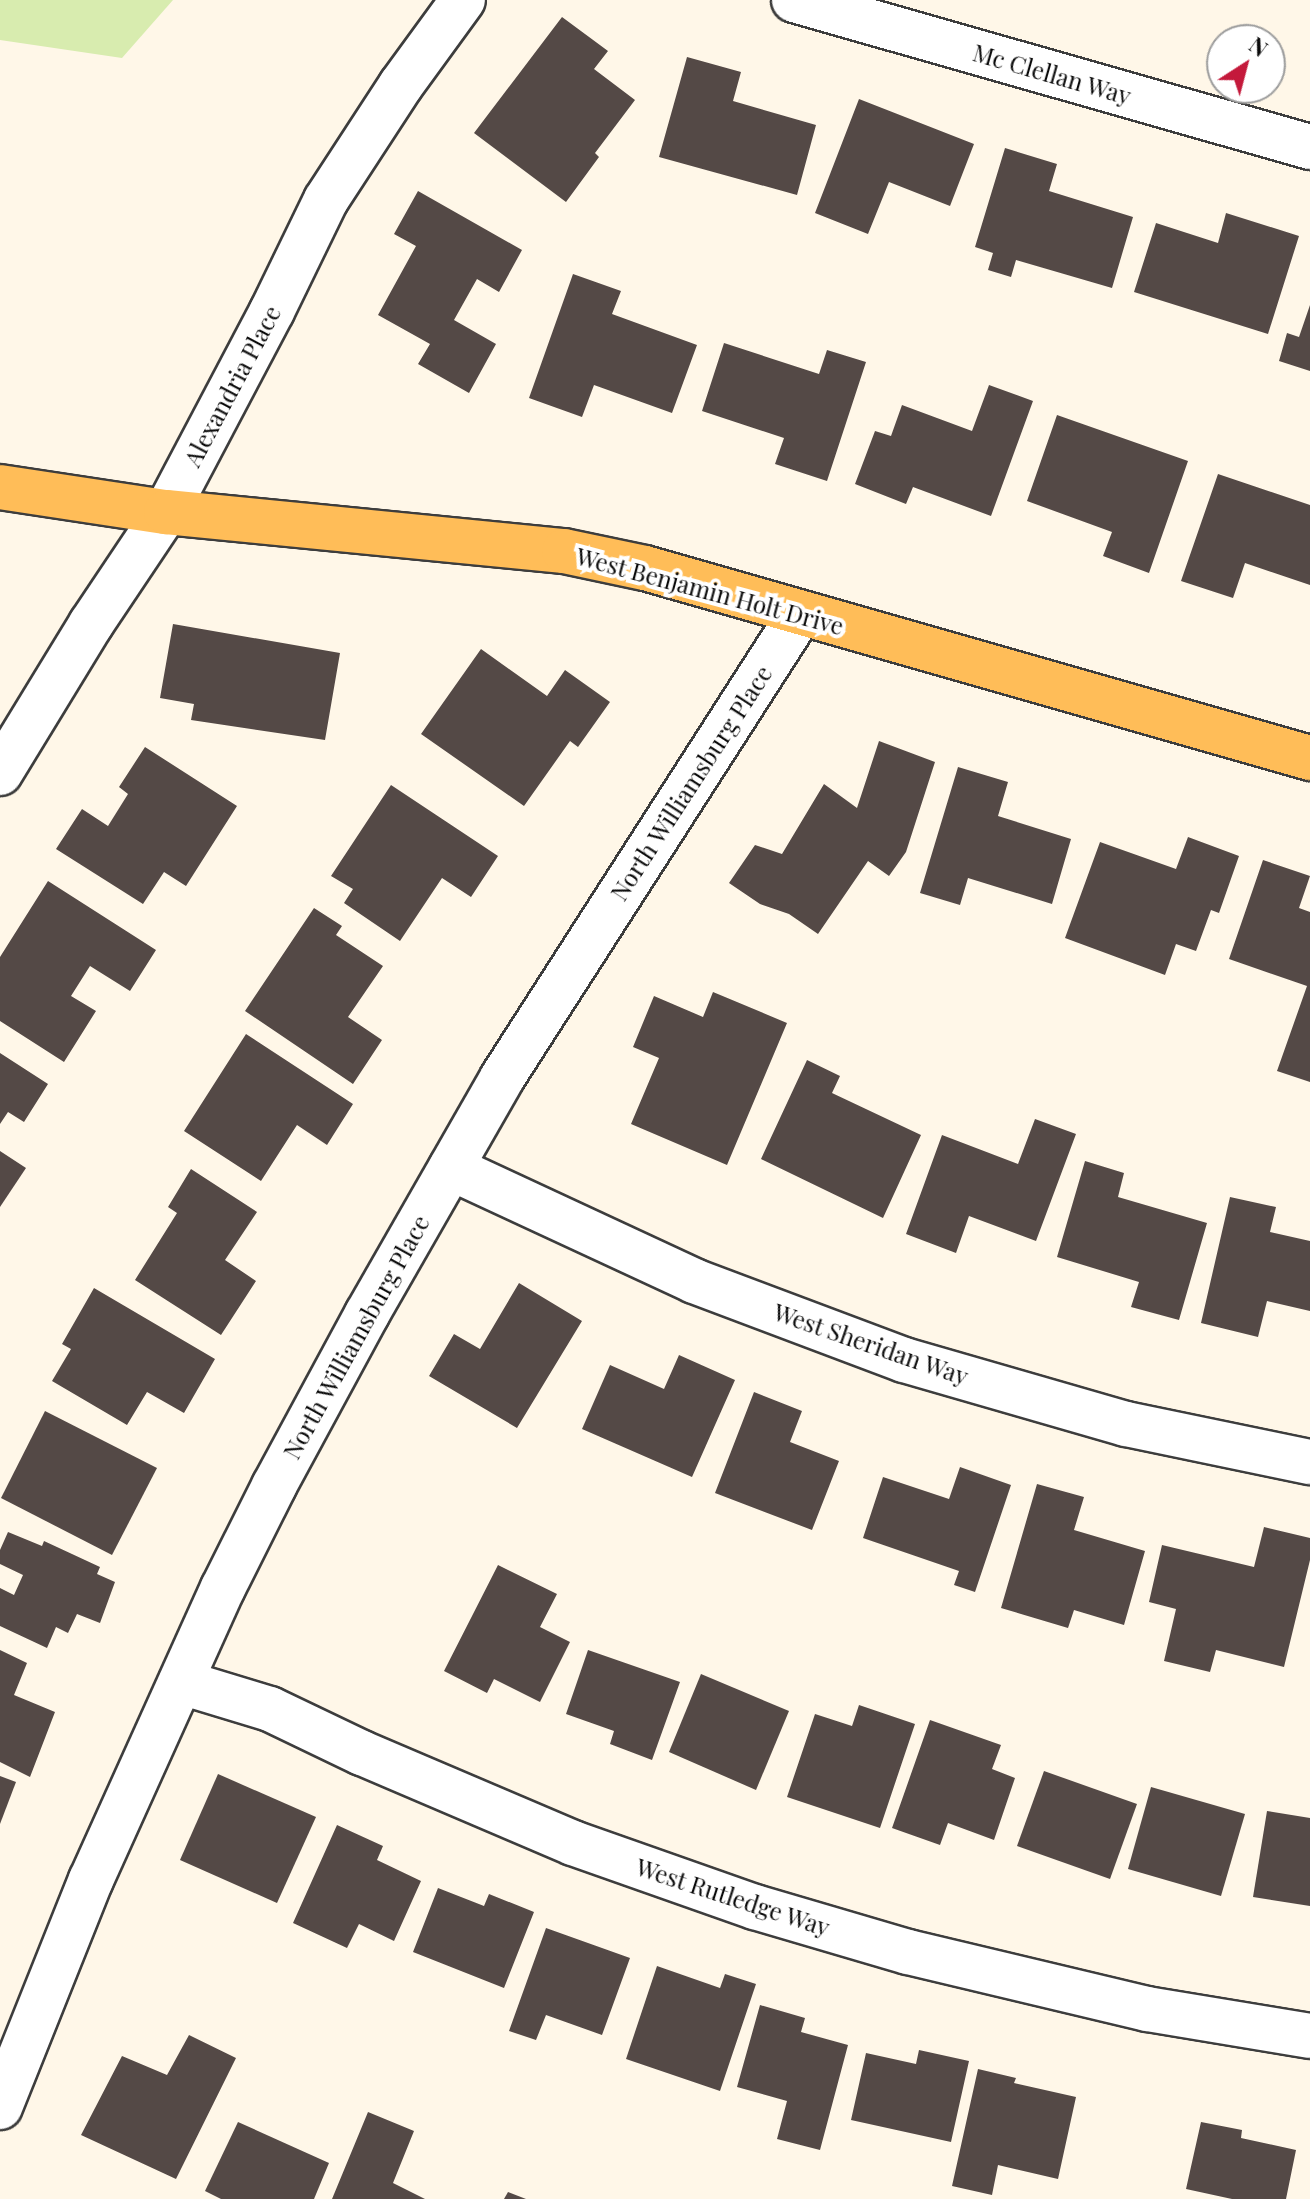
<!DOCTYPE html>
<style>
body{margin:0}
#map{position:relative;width:1310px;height:2199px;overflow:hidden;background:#fff7e8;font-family:"Playfair Display",serif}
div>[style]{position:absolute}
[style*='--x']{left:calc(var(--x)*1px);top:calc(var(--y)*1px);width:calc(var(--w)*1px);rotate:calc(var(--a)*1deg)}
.green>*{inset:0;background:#d8ecaf}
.building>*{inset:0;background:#544946}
.roads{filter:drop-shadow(2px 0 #3d3d3d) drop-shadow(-2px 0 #3d3d3d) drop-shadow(0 2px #3d3d3d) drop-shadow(0 -2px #3d3d3d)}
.minor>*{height:44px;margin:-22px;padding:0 22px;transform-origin:22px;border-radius:22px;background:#fff}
.major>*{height:44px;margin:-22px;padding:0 22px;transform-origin:22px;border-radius:22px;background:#ffbd58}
span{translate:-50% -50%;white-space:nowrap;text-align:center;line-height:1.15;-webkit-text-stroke:8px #fff;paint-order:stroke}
.street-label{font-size:24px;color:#0a0a0a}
.north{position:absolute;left:1206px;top:24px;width:80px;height:80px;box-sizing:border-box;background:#fff;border:2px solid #9d9d9d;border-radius:50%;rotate:36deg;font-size:22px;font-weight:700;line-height:32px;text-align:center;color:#0a0a0a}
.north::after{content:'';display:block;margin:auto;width:28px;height:36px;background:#c4193b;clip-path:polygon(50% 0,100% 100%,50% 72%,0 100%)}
</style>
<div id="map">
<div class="green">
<i style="clip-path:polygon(0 0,173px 0,122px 58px,0 40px)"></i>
</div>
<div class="building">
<i style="clip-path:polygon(562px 17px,608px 51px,594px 69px,635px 100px,595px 153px,599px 157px,566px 202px,474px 133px)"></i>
<i style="clip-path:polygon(687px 57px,741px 72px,733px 101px,816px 125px,797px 195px,659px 157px)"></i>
<i style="clip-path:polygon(859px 99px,974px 144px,950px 206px,889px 182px,868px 234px,815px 213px)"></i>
<i style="clip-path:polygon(1005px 148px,1057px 164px,1049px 191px,1133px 217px,1112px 288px,1016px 260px,1011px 277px,988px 270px,993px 253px,975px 247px)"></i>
<i style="clip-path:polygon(418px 191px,522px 250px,499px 292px,477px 279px,454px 320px,496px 344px,469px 393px,418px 364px,430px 344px,378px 315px,416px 246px,394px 234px)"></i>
<i style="clip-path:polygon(1226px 213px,1299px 236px,1268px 334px,1134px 292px,1156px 223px,1218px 243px)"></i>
<i style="clip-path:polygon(573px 274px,621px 291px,612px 314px,697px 345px,672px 413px,594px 385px,582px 417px,529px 398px)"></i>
<i style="clip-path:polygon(1310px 305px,1310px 371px,1279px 361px,1287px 333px,1299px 337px)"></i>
<i style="clip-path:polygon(724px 343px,819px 374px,827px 350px,866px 362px,827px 481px,775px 464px,784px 438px,702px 411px)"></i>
<i style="clip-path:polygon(989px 385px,1033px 401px,991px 516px,913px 487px,906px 504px,855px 484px,875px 431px,891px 436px,902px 405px,972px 431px)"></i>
<i style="clip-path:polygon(1057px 415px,1188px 461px,1149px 573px,1103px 556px,1112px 532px,1027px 501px)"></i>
<i style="clip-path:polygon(1218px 474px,1310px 505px,1310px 585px,1245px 563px,1233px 598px,1181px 581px)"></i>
<i style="clip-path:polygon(173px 624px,340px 653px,325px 740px,191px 720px,194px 704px,160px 698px)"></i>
<i style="clip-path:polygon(481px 649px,547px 696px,565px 670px,610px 702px,578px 747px,570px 741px,524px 806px,421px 734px)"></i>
<i style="clip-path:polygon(879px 741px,935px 762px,906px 852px,889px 876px,868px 861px,818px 934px,789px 914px,760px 904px,729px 883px,755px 845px,782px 854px,824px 784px,857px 808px)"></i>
<i style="clip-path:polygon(145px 747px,237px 806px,186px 886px,164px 872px,143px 904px,56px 849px,82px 809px,108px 826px,128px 794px,119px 787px)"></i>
<i style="clip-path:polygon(958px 767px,1008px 782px,998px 816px,1071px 839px,1052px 904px,968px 878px,960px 905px,920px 893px)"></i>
<i style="clip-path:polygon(391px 785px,498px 856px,471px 897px,442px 878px,400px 941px,344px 903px,353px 889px,331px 876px)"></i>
<i style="clip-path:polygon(1188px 837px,1239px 856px,1219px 913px,1211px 910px,1196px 951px,1176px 944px,1165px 975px,1065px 938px,1100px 842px,1176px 869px)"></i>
<i style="clip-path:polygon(1263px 860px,1310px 876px,1299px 908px,1310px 912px,1310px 1082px,1277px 1071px,1307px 986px,1229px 959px)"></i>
<i style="clip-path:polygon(48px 881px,156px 950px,130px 991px,90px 966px,71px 996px,96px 1011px,64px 1062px,0 1021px,0 957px)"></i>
<i style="clip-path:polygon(314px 908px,342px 926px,336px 935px,383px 966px,348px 1017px,382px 1040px,353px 1084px,245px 1011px)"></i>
<i style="clip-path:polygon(713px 992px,787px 1023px,727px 1165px,631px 1124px,659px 1058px,633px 1047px,654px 996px,703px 1017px)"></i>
<i style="clip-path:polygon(246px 1034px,353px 1104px,327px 1145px,297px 1125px,261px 1181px,184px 1131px)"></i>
<i style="clip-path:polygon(0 1053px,48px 1084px,24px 1122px,8px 1112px,0 1124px)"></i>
<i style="clip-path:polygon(807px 1060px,840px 1076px,832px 1093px,921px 1135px,883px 1218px,761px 1159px)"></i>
<i style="clip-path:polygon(1035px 1119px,1076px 1134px,1036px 1241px,969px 1216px,956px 1253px,906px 1234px,942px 1135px,1018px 1164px)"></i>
<i style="clip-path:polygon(0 1151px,26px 1168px,0 1207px)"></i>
<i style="clip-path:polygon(1085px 1161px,1124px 1173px,1118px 1197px,1207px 1223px,1179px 1320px,1131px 1307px,1139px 1282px,1057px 1257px)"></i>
<i style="clip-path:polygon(191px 1169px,257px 1212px,225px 1260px,256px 1281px,221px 1335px,135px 1280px,177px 1213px,168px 1207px)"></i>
<i style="clip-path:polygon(1230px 1197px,1276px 1207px,1270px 1232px,1310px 1241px,1310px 1311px,1267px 1301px,1258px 1337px,1201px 1323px)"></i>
<i style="clip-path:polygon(519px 1283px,582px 1321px,517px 1428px,429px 1376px,454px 1334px,480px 1349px)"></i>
<i style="clip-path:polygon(94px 1288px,215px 1359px,184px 1413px,147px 1392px,127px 1425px,52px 1381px,71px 1349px,62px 1344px)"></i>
<i style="clip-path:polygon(679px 1355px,735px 1380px,692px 1477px,582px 1429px,610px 1365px,664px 1389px)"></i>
<i style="clip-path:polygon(754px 1392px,802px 1411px,790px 1442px,839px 1461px,812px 1530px,715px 1493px)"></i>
<i style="clip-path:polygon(45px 1411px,157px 1468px,112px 1555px,1px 1498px)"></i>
<i style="clip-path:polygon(960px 1467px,1011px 1485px,975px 1592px,954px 1585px,959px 1571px,863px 1538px,883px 1477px,949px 1499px)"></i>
<i style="clip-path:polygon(1037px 1484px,1084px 1497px,1074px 1530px,1145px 1551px,1124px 1625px,1074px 1610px,1068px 1628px,1001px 1608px)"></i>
<i style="clip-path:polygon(1264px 1527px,1310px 1538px,1310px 1560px,1284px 1667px,1216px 1650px,1210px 1672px,1164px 1661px,1176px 1609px,1149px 1602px,1162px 1545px,1254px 1567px)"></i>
<i style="clip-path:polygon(8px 1532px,42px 1546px,44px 1541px,100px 1567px,97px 1574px,115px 1582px,100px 1623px,77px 1614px,68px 1633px,56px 1627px,47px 1648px,0 1626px,0 1588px,14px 1595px,23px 1575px,0 1564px,0 1550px)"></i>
<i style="clip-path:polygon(498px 1565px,557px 1594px,540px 1627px,570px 1642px,540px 1702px,494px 1679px,487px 1693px,444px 1671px)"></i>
<i style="clip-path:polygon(0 1650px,27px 1663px,14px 1695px,55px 1712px,30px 1777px,0 1762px)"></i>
<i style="clip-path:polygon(588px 1650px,680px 1682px,652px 1760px,610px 1744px,614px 1731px,566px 1714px)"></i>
<i style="clip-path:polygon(701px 1674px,789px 1711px,756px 1790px,669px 1752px)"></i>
<i style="clip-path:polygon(859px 1705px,915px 1724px,880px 1828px,787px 1797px,815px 1714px,852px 1726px)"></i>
<i style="clip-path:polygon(930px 1720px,1001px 1745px,992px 1769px,1015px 1778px,994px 1840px,948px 1823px,940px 1845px,892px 1828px)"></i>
<i style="clip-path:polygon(1044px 1771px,1137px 1804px,1110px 1879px,1017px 1846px)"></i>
<i style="clip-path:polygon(218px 1774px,316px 1817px,277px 1903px,180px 1860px)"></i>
<i style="clip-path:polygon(0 1776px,16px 1782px,0 1824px)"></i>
<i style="clip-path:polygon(1151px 1787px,1245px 1814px,1221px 1896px,1128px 1869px)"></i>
<i style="clip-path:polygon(1267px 1811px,1310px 1818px,1310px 1906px,1253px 1897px)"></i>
<i style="clip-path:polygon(337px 1825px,383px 1846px,377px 1860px,421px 1881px,394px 1941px,359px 1924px,347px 1948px,293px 1923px)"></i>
<i style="clip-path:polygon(438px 1888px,484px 1906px,489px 1894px,534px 1912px,504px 1988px,413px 1952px)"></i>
<i style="clip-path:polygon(546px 1928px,630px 1958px,602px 2035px,546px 2015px,536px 2040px,509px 2031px)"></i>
<i style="clip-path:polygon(657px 1966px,720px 1988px,725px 1974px,756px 1984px,720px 2091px,626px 2059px)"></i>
<i style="clip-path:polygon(760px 2005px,805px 2018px,801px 2032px,848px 2045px,820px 2150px,777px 2139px,787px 2101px,737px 2087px)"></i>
<i style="clip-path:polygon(189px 2035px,236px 2058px,176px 2179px,81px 2135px,122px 2056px,167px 2075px)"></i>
<i style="clip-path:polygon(919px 2050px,969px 2061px,951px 2142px,851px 2120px,866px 2053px,916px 2064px)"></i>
<i style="clip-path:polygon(978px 2069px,1016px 2078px,1014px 2083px,1076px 2097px,1058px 2179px,998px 2165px,992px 2195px,952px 2186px)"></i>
<i style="clip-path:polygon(368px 2112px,414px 2131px,393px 2183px,425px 2199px,332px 2199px)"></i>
<i style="clip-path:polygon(238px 2122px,329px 2163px,314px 2199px,221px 2199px,205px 2191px)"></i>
<i style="clip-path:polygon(1201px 2122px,1242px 2130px,1241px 2138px,1296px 2150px,1286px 2199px,1232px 2199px,1186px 2189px)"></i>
<i style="clip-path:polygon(508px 2192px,526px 2199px,504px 2199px)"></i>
</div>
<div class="roads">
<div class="minor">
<i style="--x:794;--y:0;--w:537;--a:15.9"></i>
<i style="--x:0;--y:773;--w:175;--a:-58.6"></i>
<i style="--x:91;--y:624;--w:135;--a:-56.2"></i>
<i style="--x:166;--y:512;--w:227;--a:-62.2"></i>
<i style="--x:272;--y:311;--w:123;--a:-64.1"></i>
<i style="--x:326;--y:200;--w:137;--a:-56.9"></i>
<i style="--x:401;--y:85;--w:105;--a:-53.9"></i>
<i style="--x:451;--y:1168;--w:268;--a:24.9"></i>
<i style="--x:694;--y:1281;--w:224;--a:20.6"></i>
<i style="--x:904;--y:1360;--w:231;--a:16.1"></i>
<i style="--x:1126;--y:1424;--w:188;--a:11.7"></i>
<i style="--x:181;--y:1682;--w:93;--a:16.9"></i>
<i style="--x:270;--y:1709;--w:102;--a:25.6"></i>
<i style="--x:362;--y:1753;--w:229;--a:23.1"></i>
<i style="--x:573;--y:1843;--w:193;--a:19.4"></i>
<i style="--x:755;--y:1907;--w:159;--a:16.4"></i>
<i style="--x:908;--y:1952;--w:246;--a:13.4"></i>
<i style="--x:1147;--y:2009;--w:165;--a:9.4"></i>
<i style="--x:0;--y:2107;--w:245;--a:-68.2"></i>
<i style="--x:91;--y:1880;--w:320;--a:-65.7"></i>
<i style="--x:223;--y:1588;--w:114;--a:-63.4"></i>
<i style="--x:274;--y:1486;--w:196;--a:-61.6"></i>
<i style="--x:367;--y:1314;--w:272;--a:-60.2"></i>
<i style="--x:502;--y:1078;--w:551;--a:-57.29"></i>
</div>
<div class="major">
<i style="--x:0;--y:487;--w:168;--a:8.6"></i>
<i style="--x:166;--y:512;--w:400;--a:5.6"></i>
<i style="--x:564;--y:551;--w:83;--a:11.9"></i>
<i style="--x:645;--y:568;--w:692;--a:15.95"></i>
</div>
</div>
<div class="street-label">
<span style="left:1052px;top:74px;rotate:16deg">Mc Clellan Way</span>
<span style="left:232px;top:386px;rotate:-62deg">Alexandria Place</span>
<span style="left:710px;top:591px;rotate:15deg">West Benjamin Holt Drive</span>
<span style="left:691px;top:783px;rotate:-57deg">North Williamsburg Place</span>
<span style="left:356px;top:1337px;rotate:-61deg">North Williamsburg Place</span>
<span style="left:871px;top:1344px;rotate:19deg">West Sheridan Way</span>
<span style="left:733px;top:1897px;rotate:18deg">West Rutledge Way</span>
</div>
<div class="north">N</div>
</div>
